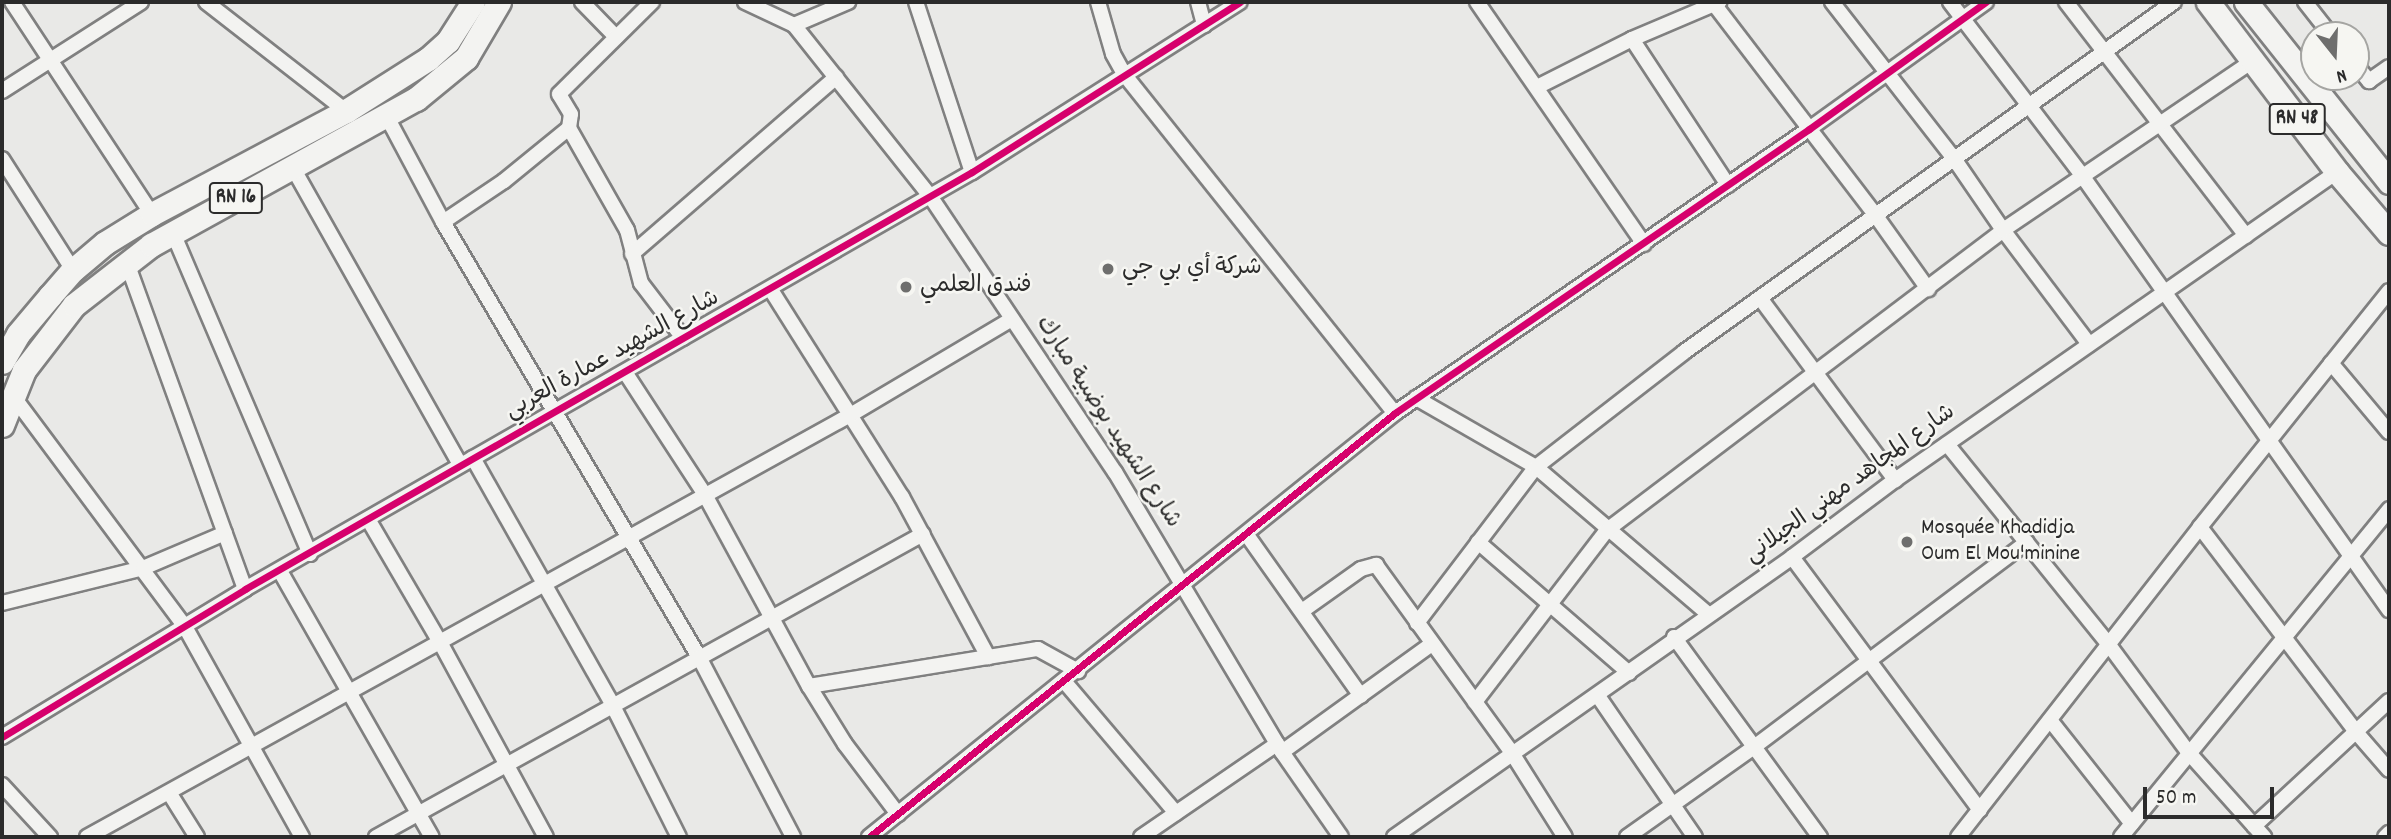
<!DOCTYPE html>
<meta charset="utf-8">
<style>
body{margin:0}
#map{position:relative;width:2391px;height:839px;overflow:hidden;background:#e9e9e7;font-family:Dekko,"Playpen Sans Arabic",sans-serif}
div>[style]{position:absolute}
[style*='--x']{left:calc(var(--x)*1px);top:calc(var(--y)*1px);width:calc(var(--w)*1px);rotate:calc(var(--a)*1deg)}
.roads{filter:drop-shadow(2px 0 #808080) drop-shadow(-2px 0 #808080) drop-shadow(0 2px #808080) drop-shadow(0 -2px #808080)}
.street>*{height:14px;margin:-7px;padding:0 7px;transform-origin:7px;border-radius:7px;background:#f3f3f1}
.primary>*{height:23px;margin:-11.5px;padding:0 11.5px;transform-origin:11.5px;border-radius:11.5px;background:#f3f3f1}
.cycleway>*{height:7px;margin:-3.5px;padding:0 3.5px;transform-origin:3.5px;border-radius:3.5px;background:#d6006c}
.dots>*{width:19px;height:19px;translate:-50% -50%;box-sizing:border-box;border:4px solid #f6f6f2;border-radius:50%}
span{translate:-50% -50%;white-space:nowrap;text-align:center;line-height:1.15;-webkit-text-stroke:5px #f6f6f2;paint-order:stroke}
.shield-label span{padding:2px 5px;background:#f6f6f2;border:2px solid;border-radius:5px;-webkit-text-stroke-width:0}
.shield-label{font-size:21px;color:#2b2b2b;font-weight:700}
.poi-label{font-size:23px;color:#2b2b2b}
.left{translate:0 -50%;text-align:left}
.street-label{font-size:23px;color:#2b2b2b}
.frame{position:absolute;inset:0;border:4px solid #2b2b2b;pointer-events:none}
.north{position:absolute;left:2300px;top:21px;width:70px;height:70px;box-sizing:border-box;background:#f6f6f2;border:2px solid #a5a5a2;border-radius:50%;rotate:162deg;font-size:19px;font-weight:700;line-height:28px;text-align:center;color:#2b2b2b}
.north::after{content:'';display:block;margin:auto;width:24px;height:32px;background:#6e6e6d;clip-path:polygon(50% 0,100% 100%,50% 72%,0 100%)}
.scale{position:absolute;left:2143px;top:787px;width:131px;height:32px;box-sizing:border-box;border:4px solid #2b2b2b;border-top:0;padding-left:9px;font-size:21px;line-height:24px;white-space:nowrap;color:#2b2b2b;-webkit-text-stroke:5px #f6f6f2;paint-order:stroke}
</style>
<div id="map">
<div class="roads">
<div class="street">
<i style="--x:12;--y:2;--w:254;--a:56.6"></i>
<i style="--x:206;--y:2;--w:177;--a:37.9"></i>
<i style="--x:582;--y:2;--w:49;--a:45.8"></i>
<i style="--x:745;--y:2;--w:54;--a:25.1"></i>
<i style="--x:794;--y:25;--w:218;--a:51.5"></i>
<i style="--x:930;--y:196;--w:332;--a:56.2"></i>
<i style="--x:1115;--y:472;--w:326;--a:59.2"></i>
<i style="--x:1282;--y:752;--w:103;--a:55.2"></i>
<i style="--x:916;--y:2;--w:179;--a:71.8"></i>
<i style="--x:1098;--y:2;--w:54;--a:73.9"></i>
<i style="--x:1113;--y:54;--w:23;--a:61"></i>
<i style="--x:1124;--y:74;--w:434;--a:51.4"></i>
<i style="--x:1198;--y:2;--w:24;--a:75"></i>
<i style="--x:1477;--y:2;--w:294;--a:55.4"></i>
<i style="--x:1832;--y:2;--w:200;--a:52.1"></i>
<i style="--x:1955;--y:160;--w:85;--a:55.6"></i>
<i style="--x:2003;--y:230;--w:143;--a:53"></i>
<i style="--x:1950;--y:2;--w:216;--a:52.7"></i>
<i style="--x:2081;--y:174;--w:534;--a:54.76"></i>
<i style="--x:2066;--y:2;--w:295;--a:52.4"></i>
<i style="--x:2305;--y:2;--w:42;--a:51.8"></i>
<i style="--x:1714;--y:4;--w:267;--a:52.6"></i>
<i style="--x:1876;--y:216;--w:90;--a:54.5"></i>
<i style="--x:794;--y:25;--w:59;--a:-23.1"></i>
<i style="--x:1632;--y:39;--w:175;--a:56.7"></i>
<i style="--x:2356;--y:65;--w:21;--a:51"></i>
<i style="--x:2369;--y:81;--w:24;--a:-35"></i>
<i style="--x:1537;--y:87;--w:106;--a:-26.8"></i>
<i style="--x:1632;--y:39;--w:95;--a:-23"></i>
<i style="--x:2;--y:91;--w:165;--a:-32.6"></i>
<i style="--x:387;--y:117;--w:119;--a:61.9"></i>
<i style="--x:443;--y:222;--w:505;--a:59.52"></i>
<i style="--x:699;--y:657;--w:203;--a:62.4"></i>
<i style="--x:569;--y:128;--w:117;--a:60.4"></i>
<i style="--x:627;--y:230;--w:55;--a:75.2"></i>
<i style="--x:641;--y:283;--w:69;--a:52.6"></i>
<i style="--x:2;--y:159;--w:132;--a:57.4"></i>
<i style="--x:293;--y:168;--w:340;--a:60.6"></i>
<i style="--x:443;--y:222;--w:73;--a:-33.9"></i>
<i style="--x:504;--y:181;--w:84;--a:-39.2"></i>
<i style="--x:569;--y:128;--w:14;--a:-82"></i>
<i style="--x:571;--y:114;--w:23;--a:-121"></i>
<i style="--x:559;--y:94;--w:131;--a:-44.7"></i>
<i style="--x:173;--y:233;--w:349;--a:66.9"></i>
<i style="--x:632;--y:254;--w:270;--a:-40.9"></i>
<i style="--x:127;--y:263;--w:347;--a:70.1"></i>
<i style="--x:771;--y:290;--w:245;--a:57.7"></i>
<i style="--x:902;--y:497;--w:182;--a:61.7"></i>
<i style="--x:1760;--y:298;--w:227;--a:53.4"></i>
<i style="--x:2331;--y:363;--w:90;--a:50"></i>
<i style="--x:625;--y:372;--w:145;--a:56.9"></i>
<i style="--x:704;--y:493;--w:220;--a:61.5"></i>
<i style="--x:809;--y:686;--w:68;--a:58.2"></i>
<i style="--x:845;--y:744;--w:88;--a:52.9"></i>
<i style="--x:13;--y:396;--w:286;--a:53.3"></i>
<i style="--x:184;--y:625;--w:243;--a:60.9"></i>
<i style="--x:1416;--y:398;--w:138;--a:29.9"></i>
<i style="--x:1536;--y:467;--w:226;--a:40.5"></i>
<i style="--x:1947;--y:444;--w:258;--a:51.1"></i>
<i style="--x:2109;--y:645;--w:134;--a:53.5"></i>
<i style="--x:2189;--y:753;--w:113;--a:48.2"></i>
<i style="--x:473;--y:458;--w:283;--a:60.5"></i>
<i style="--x:612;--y:704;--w:149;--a:63.3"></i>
<i style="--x:368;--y:519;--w:143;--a:59.7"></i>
<i style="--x:440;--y:642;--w:222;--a:61.5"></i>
<i style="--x:2200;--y:527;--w:258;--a:52.7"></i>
<i style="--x:2356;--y:732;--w:50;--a:49"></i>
<i style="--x:1247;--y:535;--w:197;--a:54.7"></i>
<i style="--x:1478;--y:542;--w:200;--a:40.9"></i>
<i style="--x:1792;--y:557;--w:315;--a:53.4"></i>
<i style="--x:280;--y:571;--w:306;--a:60.3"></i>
<i style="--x:2;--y:603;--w:145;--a:-13.9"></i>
<i style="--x:143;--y:568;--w:89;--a:-23.1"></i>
<i style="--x:1302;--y:611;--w:72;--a:-35.4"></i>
<i style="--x:1361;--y:569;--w:16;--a:-15"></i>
<i style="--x:1376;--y:565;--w:232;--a:54.1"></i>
<i style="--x:1512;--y:753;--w:99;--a:57.8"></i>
<i style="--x:1417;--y:623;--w:196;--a:-52.7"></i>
<i style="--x:1536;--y:467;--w:187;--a:-37.8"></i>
<i style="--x:1684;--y:352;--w:602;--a:-35.54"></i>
<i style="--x:1674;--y:637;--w:248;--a:53.9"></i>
<i style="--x:1064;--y:681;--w:173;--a:49.7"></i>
<i style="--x:809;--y:686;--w:232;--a:-9.2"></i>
<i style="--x:1038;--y:649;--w:46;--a:28.8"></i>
<i style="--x:1598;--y:696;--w:171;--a:55.5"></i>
<i style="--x:1475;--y:702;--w:217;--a:-52.5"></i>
<i style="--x:1607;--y:530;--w:497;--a:-37.1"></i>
<i style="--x:2003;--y:230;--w:302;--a:-34.1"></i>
<i style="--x:2050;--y:720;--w:132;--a:51.7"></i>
<i style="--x:2;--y:737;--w:285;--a:-31.3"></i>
<i style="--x:245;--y:589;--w:838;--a:-29.84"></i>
<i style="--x:972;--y:172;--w:317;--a:-32.4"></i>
<i style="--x:1282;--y:752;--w:185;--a:-35.8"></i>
<i style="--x:2;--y:785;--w:71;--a:47.3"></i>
<i style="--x:170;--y:794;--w:51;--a:57.9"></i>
<i style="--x:2254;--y:826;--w:184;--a:-42.8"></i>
<i style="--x:87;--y:837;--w:874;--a:-28.94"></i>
<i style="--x:852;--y:414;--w:186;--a:-30.7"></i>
<i style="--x:376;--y:837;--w:625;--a:-28.98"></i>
<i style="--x:869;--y:837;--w:676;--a:-38.87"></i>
<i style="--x:1395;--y:413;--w:502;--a:-34.45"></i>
<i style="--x:1809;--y:129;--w:218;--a:-35.7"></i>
<i style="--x:1141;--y:837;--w:165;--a:-34.4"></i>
<i style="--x:1394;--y:837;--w:487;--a:-35.1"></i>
<i style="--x:1792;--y:557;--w:129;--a:-36.8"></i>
<i style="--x:1895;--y:480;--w:539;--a:-34.87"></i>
<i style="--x:1627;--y:837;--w:156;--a:-35.3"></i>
<i style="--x:1754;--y:747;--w:341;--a:-36.9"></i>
<i style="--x:1958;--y:837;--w:393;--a:-52"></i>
<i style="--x:2200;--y:527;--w:302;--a:-51.3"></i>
<i style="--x:2121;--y:837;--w:424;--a:-50.7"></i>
<i style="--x:2385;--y:837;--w:6;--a:-45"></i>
</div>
<div class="primary">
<i style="--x:2208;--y:2;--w:213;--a:52.8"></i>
<i style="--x:2337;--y:172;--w:80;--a:49.6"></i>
<i style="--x:2246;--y:2;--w:230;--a:51.5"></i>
<i style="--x:2;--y:362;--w:32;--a:-60"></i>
<i style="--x:18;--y:334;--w:50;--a:-49.9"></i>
<i style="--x:50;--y:296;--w:35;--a:-49"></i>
<i style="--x:73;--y:270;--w:42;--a:-40.2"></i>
<i style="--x:105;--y:243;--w:55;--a:-31.7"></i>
<i style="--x:152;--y:214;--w:220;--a:-28"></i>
<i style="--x:346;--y:111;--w:97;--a:-32.4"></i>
<i style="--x:428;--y:59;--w:27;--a:-42"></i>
<i style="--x:448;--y:41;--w:46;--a:-57.3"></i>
<i style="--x:2;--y:425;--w:59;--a:-68.2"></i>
<i style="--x:24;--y:370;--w:82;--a:-52.4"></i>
<i style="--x:74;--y:305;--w:98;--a:-37.9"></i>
<i style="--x:151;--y:245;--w:303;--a:-28.9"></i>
<i style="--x:416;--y:99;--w:65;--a:-39.4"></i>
<i style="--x:466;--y:58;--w:65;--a:-59.5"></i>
</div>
</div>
<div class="cycleway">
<i style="--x:2;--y:737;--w:285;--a:-31.3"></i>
<i style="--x:245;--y:589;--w:838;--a:-29.84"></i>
<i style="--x:972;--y:172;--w:317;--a:-32.4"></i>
<i style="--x:869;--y:837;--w:676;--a:-38.87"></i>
<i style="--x:1395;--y:413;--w:502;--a:-34.45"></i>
<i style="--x:1809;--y:129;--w:218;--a:-35.7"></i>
</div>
<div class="dots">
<i style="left:1108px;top:269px;background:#6e6e6d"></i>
<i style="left:906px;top:287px;background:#6e6e6d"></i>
<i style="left:1907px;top:542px;background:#6e6e6d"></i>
</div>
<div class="shield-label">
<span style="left:2297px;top:119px">RN 48</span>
<span style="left:236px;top:198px">RN 16</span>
</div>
<div class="poi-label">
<span class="left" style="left:1122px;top:269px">شركة أي بي جي</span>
<span class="left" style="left:920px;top:287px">فندق العلمي</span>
<span class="left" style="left:1921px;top:542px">Mosquée Khadidja<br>Oum El Mou'minine</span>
</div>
<div class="street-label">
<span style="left:613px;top:356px;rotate:-29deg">شارع الشهيد عمارة العربي</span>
<span style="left:1107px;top:423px;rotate:57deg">شارع الشهيد بوضبية مبارك</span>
<span style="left:1851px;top:485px;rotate:-36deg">شارع المجاهد مهني الجيلاني</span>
</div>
<div class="frame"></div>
<div class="north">N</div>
<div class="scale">50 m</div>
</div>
